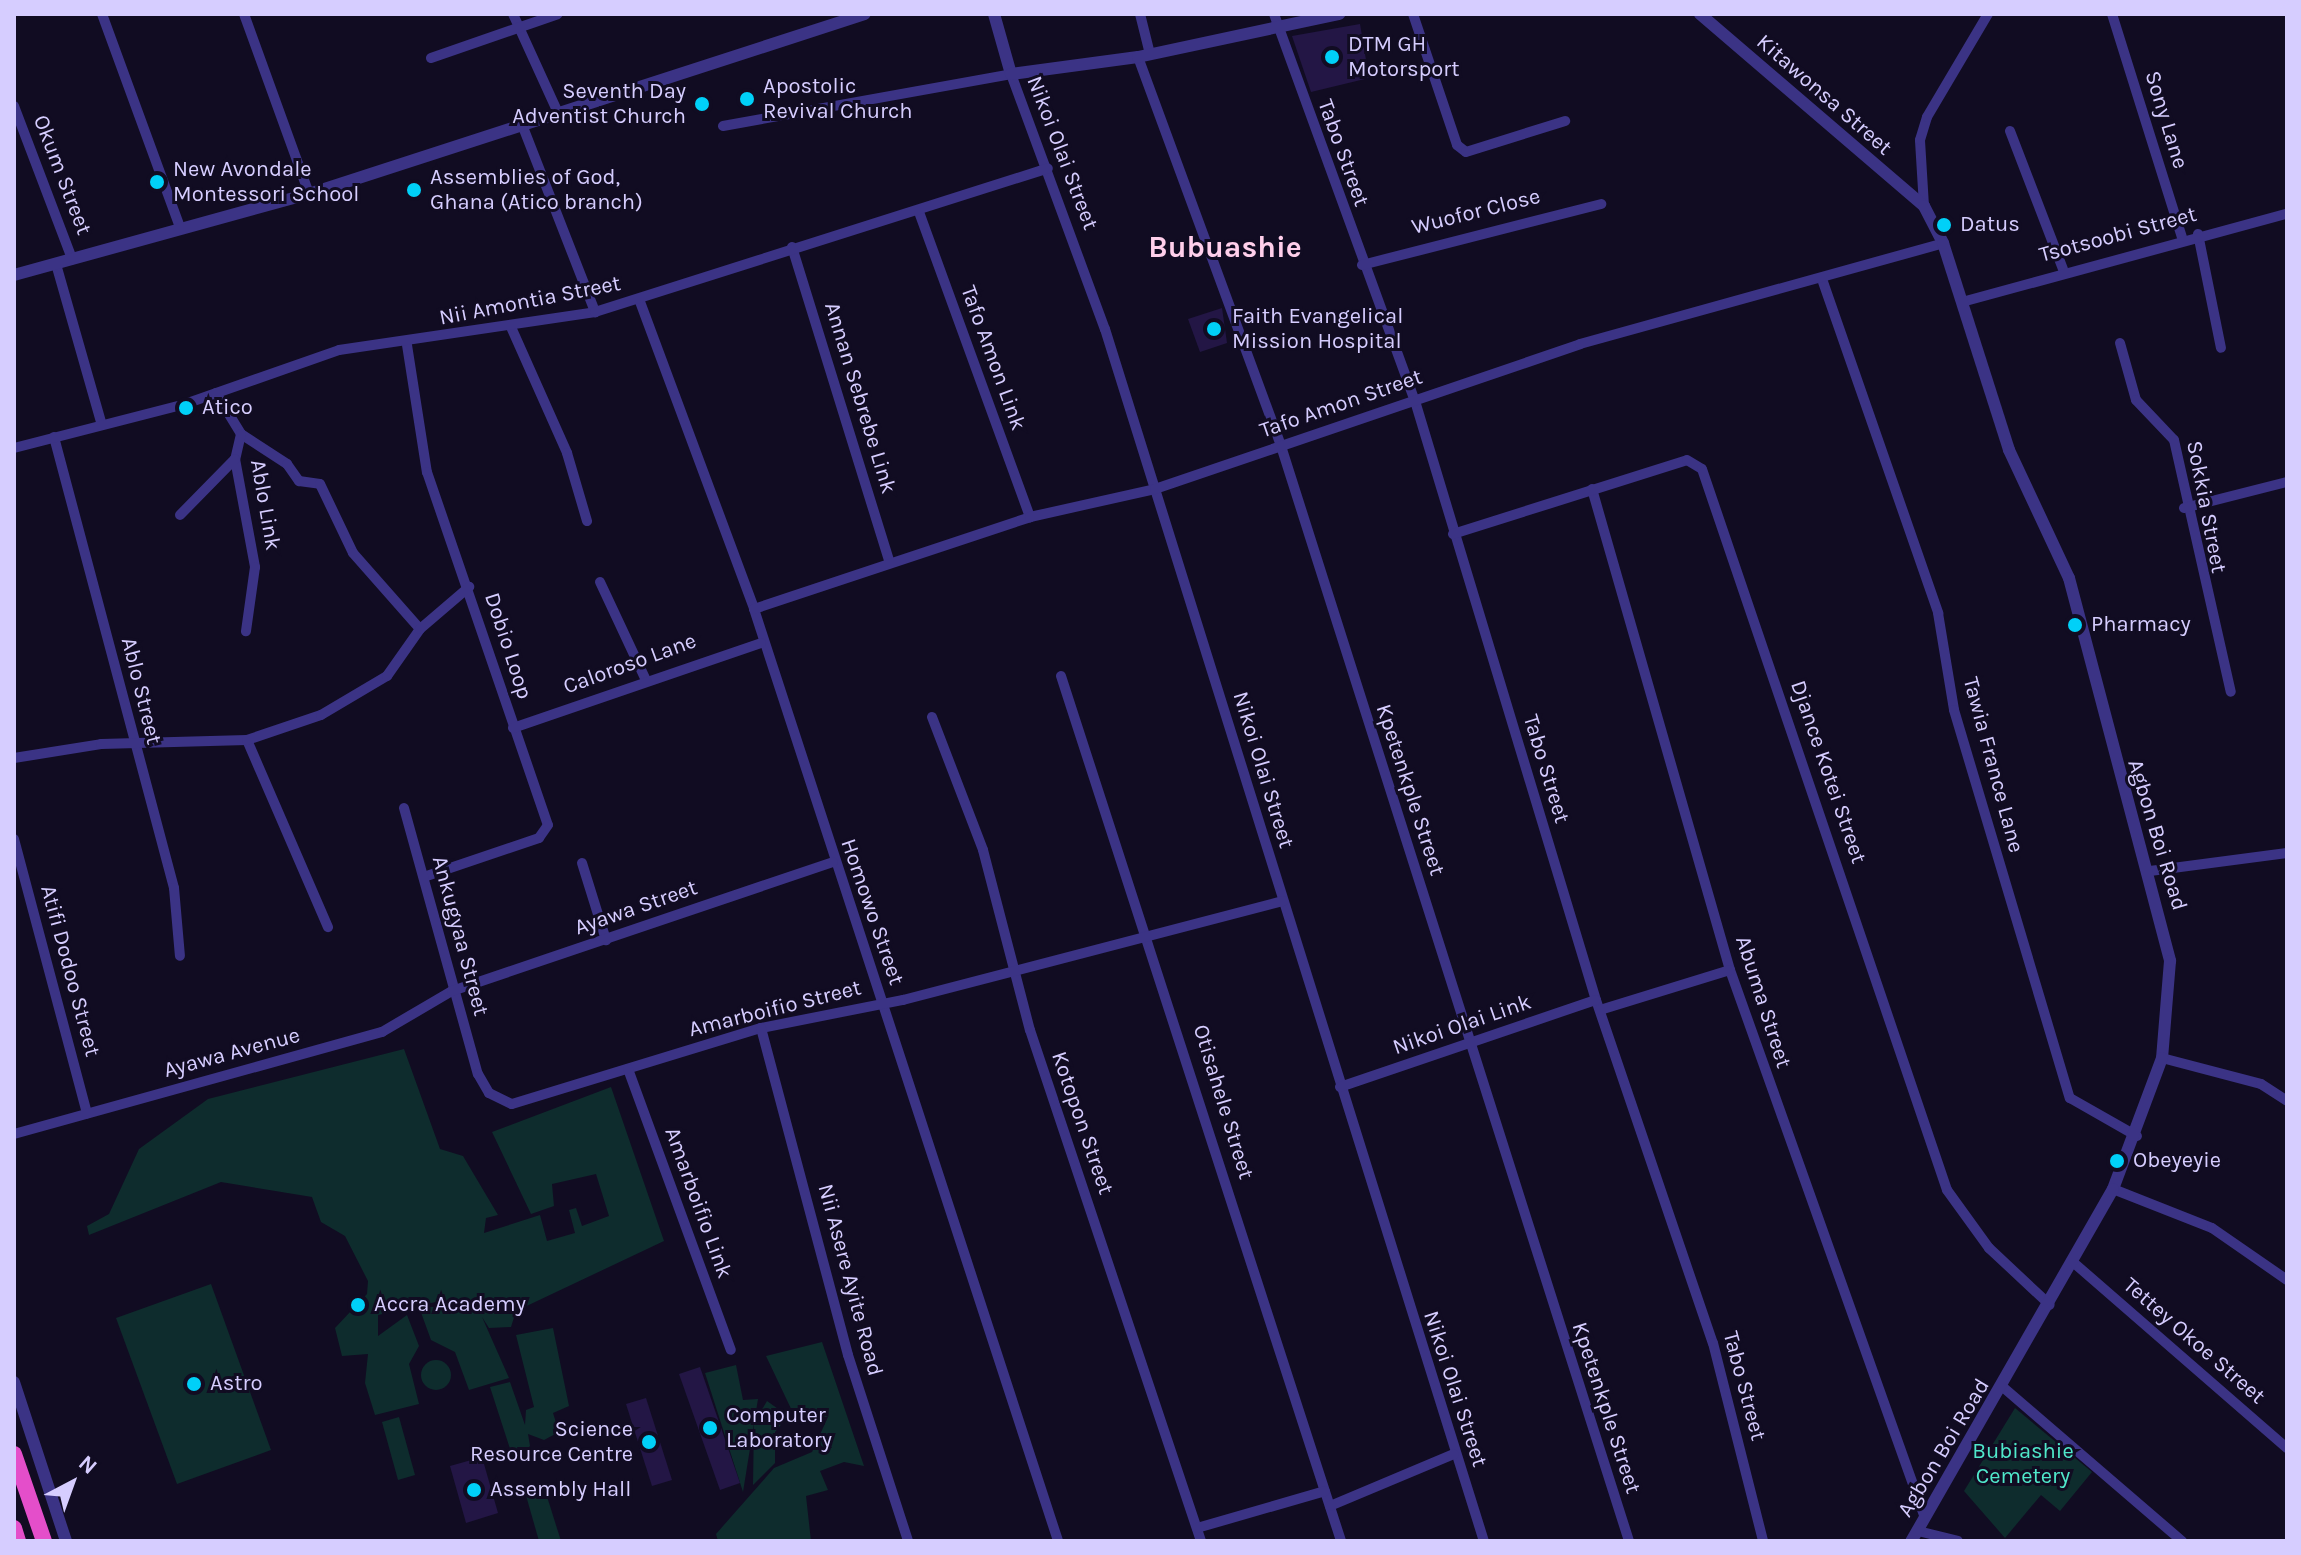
<!DOCTYPE html>
<style>
body{margin:0}
#map{position:relative;width:2301px;height:1555px;overflow:hidden;background:#110c22;font-family:Karla,sans-serif}
div>[style]{position:absolute}
[style*='--x']{left:calc(var(--x)*1px);top:calc(var(--y)*1px);width:calc(var(--w)*1px);rotate:calc(var(--a)*1deg)}
.green>*{inset:0;background:#0e2c2d}
.round{border-radius:50%}
.building>*{inset:0;background:#231645}
.minor>*{height:10px;margin:-5px;padding:0 5px;transform-origin:5px;border-radius:5px;background:#3b3385}
.tertiary>*{height:12px;margin:-6px;padding:0 6px;transform-origin:6px;border-radius:6px;background:#3b3385}
.trunk>*{height:16px;margin:-8px;padding:0 8px;transform-origin:8px;border-radius:8px;background:#e44eca}
.dots>*{width:22px;height:22px;translate:-50% -50%;box-sizing:border-box;border:4px solid #110c22;border-radius:50%}
span{translate:-50% -50%;white-space:nowrap;text-align:center;line-height:1.15;-webkit-text-stroke:6px #110c22;paint-order:stroke}
.poi-label{font-size:22px;color:#d6cdff}
.left{translate:0 -50%;text-align:left}
.right{translate:-100% -50%;text-align:right}
.street-label{font-size:22px;color:#d6cdff}
.park-label{font-size:22px;color:#50e8cb}
.district-label{font-size:30px;color:#ffcfeb;font-weight:700}
.frame{position:absolute;inset:0;border:16px solid #d6cdff;pointer-events:none}
.north{position:absolute;left:32px;top:1443px;width:80px;height:80px;-webkit-text-stroke:6px #110c22;paint-order:stroke;rotate:41deg;font-size:22px;font-weight:700;line-height:32px;text-align:center;color:#d6cdff}
.north::after{content:'';display:block;margin:auto;width:28px;height:36px;background:#d6cdff;clip-path:polygon(50% 0,100% 100%,50% 72%,0 100%)}
</style>
<div id="map">
<div class="green">
<i style="clip-path:polygon(404px 1049px,440px 1149px,463px 1156px,498px 1215px,486px 1218px,484px 1233px,540px 1215px,547px 1241px,575px 1233px,569px 1210px,576px 1208px,582px 1226px,609px 1216px,596px 1174px,552px 1184px,554px 1206px,531px 1214px,492px 1132px,611px 1087px,664px 1241px,516px 1311px,511px 1327px,489px 1328px,482px 1317px,509px 1378px,469px 1390px,455px 1352px,431px 1340px,419px 1307px,440px 1307px,440px 1301px,378px 1315px,378px 1336px,407px 1315px,419px 1346px,409px 1364px,419px 1404px,375px 1415px,365px 1383px,368px 1354px,342px 1356px,335px 1328px,367px 1294px,368px 1281px,345px 1236px,321px 1222px,312px 1197px,221px 1182px,89px 1235px,87px 1226px,109px 1214px,139px 1149px,208px 1099px)"></i>
<i style="clip-path:polygon(211px 1284px,271px 1450px,177px 1484px,116px 1318px)"></i>
<i style="clip-path:polygon(553px 1328px,569px 1406px,553px 1413px,559px 1432px,544px 1440px,528px 1434px,530px 1446px,514px 1461px,490px 1387px,510px 1382px,525px 1425px,526px 1410px,534px 1407px,516px 1335px)"></i>
<i style="clip-path:polygon(822px 1342px,864px 1466px,844px 1462px,820px 1471px,828px 1490px,806px 1496px,811px 1541px,718px 1541px,716px 1534px,774px 1468px,812px 1452px,828px 1417px,794px 1415px,766px 1356px)"></i>
<i class="round" style="left:421px;top:1360px;width:30px;height:30px"></i>
<i style="clip-path:polygon(736px 1365px,743px 1400px,758px 1399px,743px 1492px,705px 1373px)"></i>
<i style="clip-path:polygon(767px 1401px,788px 1416px,775px 1432px,775px 1463px,753px 1485px,754px 1423px)"></i>
<i style="clip-path:polygon(2015px 1408px,2092px 1472px,2060px 1511px,2041px 1495px,2005px 1538px,1964px 1491px)"></i>
<i style="clip-path:polygon(399px 1417px,415px 1475px,398px 1480px,382px 1422px)"></i>
<i style="clip-path:polygon(544px 1487px,561px 1541px,539px 1541px,525px 1492px)"></i>
</div>
<div class="building">
<i style="clip-path:polygon(1360px 24px,1369px 78px,1311px 92px,1292px 36px)"></i>
<i style="clip-path:polygon(1222px 308px,1227px 343px,1200px 352px,1188px 319px)"></i>
<i style="clip-path:polygon(700px 1367px,740px 1483px,720px 1490px,679px 1374px)"></i>
<i style="clip-path:polygon(646px 1398px,672px 1480px,652px 1486px,626px 1404px)"></i>
<i style="clip-path:polygon(482px 1457px,498px 1513px,466px 1523px,450px 1466px)"></i>
</div>
<div class="minor">
<i style="--x:102;--y:14;--w:227;--a:69.9"></i>
<i style="--x:244;--y:14;--w:191;--a:70.1"></i>
<i style="--x:513;--y:14;--w:111;--a:65.5"></i>
<i style="--x:1140;--y:14;--w:41;--a:76"></i>
<i style="--x:1274;--y:14;--w:412;--a:70"></i>
<i style="--x:1415;--y:401;--w:626;--a:73.19"></i>
<i style="--x:1596;--y:1000;--w:362;--a:71.2"></i>
<i style="--x:1713;--y:1343;--w:204;--a:75.8"></i>
<i style="--x:1413;--y:14;--w:138;--a:71.4"></i>
<i style="--x:1457;--y:145;--w:11;--a:38"></i>
<i style="--x:1466;--y:152;--w:104;--a:-17.4"></i>
<i style="--x:2112;--y:14;--w:235;--a:72.6"></i>
<i style="--x:1138;--y:57;--w:414;--a:69.8"></i>
<i style="--x:1281;--y:446;--w:1149;--a:72.37"></i>
<i style="--x:431;--y:58;--w:134;--a:-19.1"></i>
<i style="--x:14;--y:106;--w:164;--a:69.2"></i>
<i style="--x:723;--y:126;--w:293;--a:-10.2"></i>
<i style="--x:1011;--y:74;--w:272;--a:69.8"></i>
<i style="--x:1105;--y:329;--w:1270;--a:72.64"></i>
<i style="--x:523;--y:127;--w:199;--a:68.7"></i>
<i style="--x:2010;--y:131;--w:148;--a:69"></i>
<i style="--x:1924;--y:206;--w:66;--a:-93.5"></i>
<i style="--x:1920;--y:140;--w:24;--a:-73"></i>
<i style="--x:1927;--y:117;--w:120;--a:-59.4"></i>
<i style="--x:919;--y:212;--w:325;--a:70"></i>
<i style="--x:2198;--y:234;--w:116;--a:78.6"></i>
<i style="--x:792;--y:247;--w:328;--a:72.8"></i>
<i style="--x:56;--y:264;--w:164;--a:74.1"></i>
<i style="--x:1362;--y:265;--w:247;--a:-14.3"></i>
<i style="--x:1822;--y:279;--w:354;--a:70.8"></i>
<i style="--x:1938;--y:613;--w:98;--a:80.6"></i>
<i style="--x:1954;--y:710;--w:405;--a:73.4"></i>
<i style="--x:2070;--y:1098;--w:77;--a:29.6"></i>
<i style="--x:639;--y:299;--w:331;--a:69.6"></i>
<i style="--x:754;--y:609;--w:980;--a:71.93"></i>
<i style="--x:1962;--y:302;--w:337;--a:-15.2"></i>
<i style="--x:511;--y:327;--w:138;--a:66"></i>
<i style="--x:567;--y:453;--w:71;--a:73.6"></i>
<i style="--x:2120;--y:343;--w:59;--a:74.3"></i>
<i style="--x:2136;--y:400;--w:55;--a:46.5"></i>
<i style="--x:2174;--y:440;--w:258;--a:77.3"></i>
<i style="--x:407;--y:345;--w:129;--a:81.1"></i>
<i style="--x:427;--y:472;--w:373;--a:71.1"></i>
<i style="--x:548;--y:825;--w:16;--a:125"></i>
<i style="--x:539;--y:838;--w:121;--a:161.3"></i>
<i style="--x:216;--y:393;--w:48;--a:58.6"></i>
<i style="--x:241;--y:434;--w:55;--a:33.1"></i>
<i style="--x:287;--y:464;--w:21;--a:55"></i>
<i style="--x:299;--y:481;--w:21;--a:8"></i>
<i style="--x:320;--y:484;--w:76;--a:64.4"></i>
<i style="--x:353;--y:553;--w:101;--a:48.6"></i>
<i style="--x:241;--y:434;--w:26;--a:103"></i>
<i style="--x:235;--y:459;--w:110;--a:79.5"></i>
<i style="--x:255;--y:567;--w:65;--a:98"></i>
<i style="--x:54;--y:437;--w:467;--a:75.1"></i>
<i style="--x:174;--y:888;--w:68;--a:85"></i>
<i style="--x:14;--y:448;--w:177;--a:-14.4"></i>
<i style="--x:185;--y:404;--w:163;--a:-19.3"></i>
<i style="--x:339;--y:350;--w:259;--a:-8.4"></i>
<i style="--x:595;--y:312;--w:475;--a:-17.6"></i>
<i style="--x:1592;--y:489;--w:500;--a:73.99"></i>
<i style="--x:1730;--y:970;--w:582;--a:70.41"></i>
<i style="--x:2184;--y:508;--w:106;--a:-14.2"></i>
<i style="--x:180;--y:515;--w:78;--a:-45.5"></i>
<i style="--x:1453;--y:534;--w:245;--a:-17.5"></i>
<i style="--x:1687;--y:460;--w:17;--a:31"></i>
<i style="--x:1702;--y:469;--w:761;--a:71.23"></i>
<i style="--x:1947;--y:1190;--w:72;--a:54.1"></i>
<i style="--x:1989;--y:1248;--w:83;--a:43.1"></i>
<i style="--x:600;--y:582;--w:108;--a:64.9"></i>
<i style="--x:754;--y:609;--w:291;--a:-18.4"></i>
<i style="--x:1030;--y:517;--w:128;--a:-12.6"></i>
<i style="--x:1155;--y:489;--w:449;--a:-18.8"></i>
<i style="--x:1580;--y:344;--w:377;--a:-15.5"></i>
<i style="--x:1061;--y:676;--w:909;--a:72.06"></i>
<i style="--x:932;--y:717;--w:142;--a:69"></i>
<i style="--x:983;--y:850;--w:186;--a:75.4"></i>
<i style="--x:1030;--y:1030;--w:539;--a:71.5"></i>
<i style="--x:513;--y:728;--w:262;--a:-18.9"></i>
<i style="--x:247;--y:740;--w:204;--a:66.6"></i>
<i style="--x:14;--y:758;--w:88;--a:-9.1"></i>
<i style="--x:101;--y:744;--w:146;--a:-1.6"></i>
<i style="--x:247;--y:740;--w:78;--a:-18.7"></i>
<i style="--x:321;--y:715;--w:77;--a:-30.6"></i>
<i style="--x:387;--y:676;--w:57;--a:-54.9"></i>
<i style="--x:420;--y:629;--w:65;--a:-40.6"></i>
<i style="--x:404;--y:808;--w:276;--a:74.5"></i>
<i style="--x:478;--y:1074;--w:22;--a:60"></i>
<i style="--x:489;--y:1093;--w:25;--a:26"></i>
<i style="--x:512;--y:1104;--w:260;--a:-17"></i>
<i style="--x:761;--y:1028;--w:145;--a:-11.2"></i>
<i style="--x:903;--y:1000;--w:393;--a:-14.6"></i>
<i style="--x:14;--y:839;--w:284;--a:75.1"></i>
<i style="--x:582;--y:863;--w:81;--a:72.7"></i>
<i style="--x:2150;--y:871;--w:138;--a:-7.5"></i>
<i style="--x:1600;--y:1010;--w:136;--a:-17.1"></i>
<i style="--x:761;--y:1028;--w:338;--a:75.1"></i>
<i style="--x:848;--y:1355;--w:195;--a:72.1"></i>
<i style="--x:2162;--y:1058;--w:102;--a:14.7"></i>
<i style="--x:2261;--y:1084;--w:31;--a:33"></i>
<i style="--x:628;--y:1069;--w:299;--a:69.9"></i>
<i style="--x:1340;--y:1087;--w:270;--a:-18.8"></i>
<i style="--x:14;--y:1134;--w:382;--a:-15.5"></i>
<i style="--x:382;--y:1032;--w:81;--a:-30.4"></i>
<i style="--x:452;--y:991;--w:402;--a:-18.7"></i>
<i style="--x:2113;--y:1189;--w:106;--a:21.5"></i>
<i style="--x:2212;--y:1228;--w:91;--a:34.7"></i>
<i style="--x:2074;--y:1263;--w:282;--a:41"></i>
<i style="--x:2004;--y:1388;--w:235;--a:40.7"></i>
<i style="--x:1330;--y:1506;--w:134;--a:-22.8"></i>
<i style="--x:1197;--y:1528;--w:133;--a:-16.1"></i>
<i style="--x:1918;--y:1531;--w:41;--a:14"></i>
</div>
<div class="tertiary">
<i style="--x:994;--y:14;--w:62;--a:74.2"></i>
<i style="--x:1011;--y:74;--w:128;--a:-7.6"></i>
<i style="--x:1138;--y:57;--w:206;--a:-12.1"></i>
<i style="--x:1700;--y:14;--w:295;--a:40.6"></i>
<i style="--x:1924;--y:206;--w:42;--a:62.8"></i>
<i style="--x:1943;--y:243;--w:217;--a:72.3"></i>
<i style="--x:2009;--y:450;--w:141;--a:64.9"></i>
<i style="--x:2069;--y:578;--w:396;--a:75.2"></i>
<i style="--x:2170;--y:961;--w:97;--a:94.7"></i>
<i style="--x:2162;--y:1058;--w:140;--a:110.5"></i>
<i style="--x:2113;--y:1189;--w:406;--a:119.8"></i>
<i style="--x:14;--y:275;--w:306;--a:-15.4"></i>
<i style="--x:309;--y:194;--w:584;--a:-17.94"></i>
<i style="--x:14;--y:1382;--w:167;--a:71.9"></i>
</div>
<div class="trunk">
<i style="--x:14;--y:1454;--w:92;--a:71"></i>
<i style="--x:14;--y:1528;--w:14;--a:73"></i>
</div>
<div class="dots">
<i style="left:1332px;top:57px;background:#00d0f8"></i>
<i style="left:747px;top:99px;background:#00d0f8"></i>
<i style="left:702px;top:104px;background:#00d0f8"></i>
<i style="left:157px;top:182px;background:#00d0f8"></i>
<i style="left:414px;top:190px;background:#00d0f8"></i>
<i style="left:1944px;top:225px;background:#00d0f8"></i>
<i style="left:1214px;top:329px;background:#00d0f8"></i>
<i style="left:186px;top:408px;background:#00d0f8"></i>
<i style="left:2075px;top:625px;background:#00d0f8"></i>
<i style="left:2117px;top:1161px;background:#00d0f8"></i>
<i style="left:358px;top:1305px;background:#00d0f8"></i>
<i style="left:194px;top:1384px;background:#00d0f8"></i>
<i style="left:710px;top:1428px;background:#00d0f8"></i>
<i style="left:649px;top:1442px;background:#00d0f8"></i>
<i style="left:474px;top:1490px;background:#00d0f8"></i>
</div>
<div class="poi-label">
<span class="left" style="left:1348px;top:57px">DTM GH<br>Motorsport</span>
<span class="left" style="left:763px;top:99px">Apostolic<br>Revival Church</span>
<span class="right" style="left:686px;top:104px">Seventh Day<br>Adventist Church</span>
<span class="left" style="left:173px;top:182px">New Avondale<br>Montessori School</span>
<span class="left" style="left:430px;top:190px">Assemblies of God,<br>Ghana (Atico branch)</span>
<span class="left" style="left:1960px;top:225px">Datus</span>
<span class="left" style="left:1232px;top:329px">Faith Evangelical<br>Mission Hospital</span>
<span class="left" style="left:202px;top:408px">Atico</span>
<span class="left" style="left:2091px;top:625px">Pharmacy</span>
<span class="left" style="left:2133px;top:1161px">Obeyeyie</span>
<span class="left" style="left:374px;top:1305px">Accra Academy</span>
<span class="left" style="left:210px;top:1384px">Astro</span>
<span class="left" style="left:726px;top:1428px">Computer<br>Laboratory</span>
<span class="right" style="left:633px;top:1442px">Science<br>Resource Centre</span>
<span class="left" style="left:490px;top:1490px">Assembly Hall</span>
</div>
<div class="street-label">
<span style="left:1824px;top:95px;rotate:41deg">Kitawonsa Street</span>
<span style="left:2166px;top:120px;rotate:73deg">Sony Lane</span>
<span style="left:1062px;top:153px;rotate:69deg">Nikoi Olai Street</span>
<span style="left:1343px;top:153px;rotate:70deg">Tabo Street</span>
<span style="left:62px;top:175px;rotate:69deg">Okum Street</span>
<span style="left:1476px;top:212px;rotate:-14deg">Wuofor Close</span>
<span style="left:2118px;top:235px;rotate:-15deg">Tsotsoobi Street</span>
<span style="left:530px;top:301px;rotate:-11deg">Nii Amontia Street</span>
<span style="left:993px;top:358px;rotate:70deg">Tafo Amon Link</span>
<span style="left:860px;top:398px;rotate:73deg">Annan Sebrebe Link</span>
<span style="left:1341px;top:404px;rotate:-19deg">Tafo Amon Street</span>
<span style="left:265px;top:505px;rotate:80deg">Ablo Link</span>
<span style="left:2206px;top:507px;rotate:79deg">Sokkia Street</span>
<span style="left:508px;top:646px;rotate:72deg">Dobio Loop</span>
<span style="left:630px;top:664px;rotate:-20deg">Caloroso Lane</span>
<span style="left:141px;top:691px;rotate:76deg">Ablo Street</span>
<span style="left:1993px;top:765px;rotate:75deg">Tawia France Lane</span>
<span style="left:1546px;top:769px;rotate:73deg">Tabo Street</span>
<span style="left:1263px;top:770px;rotate:73deg">Nikoi Olai Street</span>
<span style="left:1828px;top:772px;rotate:71deg">Djance Kotei Street</span>
<span style="left:1410px;top:790px;rotate:72deg">Kpetenkple Street</span>
<span style="left:2157px;top:835px;rotate:73deg">Agbon Boi Road</span>
<span style="left:636px;top:908px;rotate:-19deg">Ayawa Street</span>
<span style="left:872px;top:912px;rotate:71deg">Homowo Street</span>
<span style="left:460px;top:936px;rotate:75deg">Ankugyaa Street</span>
<span style="left:70px;top:971px;rotate:75deg">Atifi Dodoo Street</span>
<span style="left:1763px;top:1002px;rotate:72deg">Abuma Street</span>
<span style="left:775px;top:1009px;rotate:-14deg">Amarboifio Street</span>
<span style="left:1462px;top:1025px;rotate:-19deg">Nikoi Olai Link</span>
<span style="left:232px;top:1053px;rotate:-15deg">Ayawa Avenue</span>
<span style="left:1223px;top:1102px;rotate:73deg">Otisahele Street</span>
<span style="left:1082px;top:1123px;rotate:71deg">Kotopon Street</span>
<span style="left:698px;top:1203px;rotate:70deg">Amarboifio Link</span>
<span style="left:850px;top:1280px;rotate:75deg">Nii Asere Ayite Road</span>
<span style="left:2194px;top:1341px;rotate:41deg">Tettey Okoe Street</span>
<span style="left:1744px;top:1386px;rotate:75deg">Tabo Street</span>
<span style="left:1455px;top:1389px;rotate:72deg">Nikoi Olai Street</span>
<span style="left:1606px;top:1408px;rotate:72deg">Kpetenkple Street</span>
<span style="left:1944px;top:1448px;rotate:-59deg">Agbon Boi Road</span>
</div>
<div class="park-label">
<span style="left:2023px;top:1464px">Bubiashie<br>Cemetery</span>
</div>
<div class="district-label">
<span style="left:1225px;top:247px">Bubuashie</span>
</div>
<div class="frame"></div>
<div class="north">N</div>
</div>
